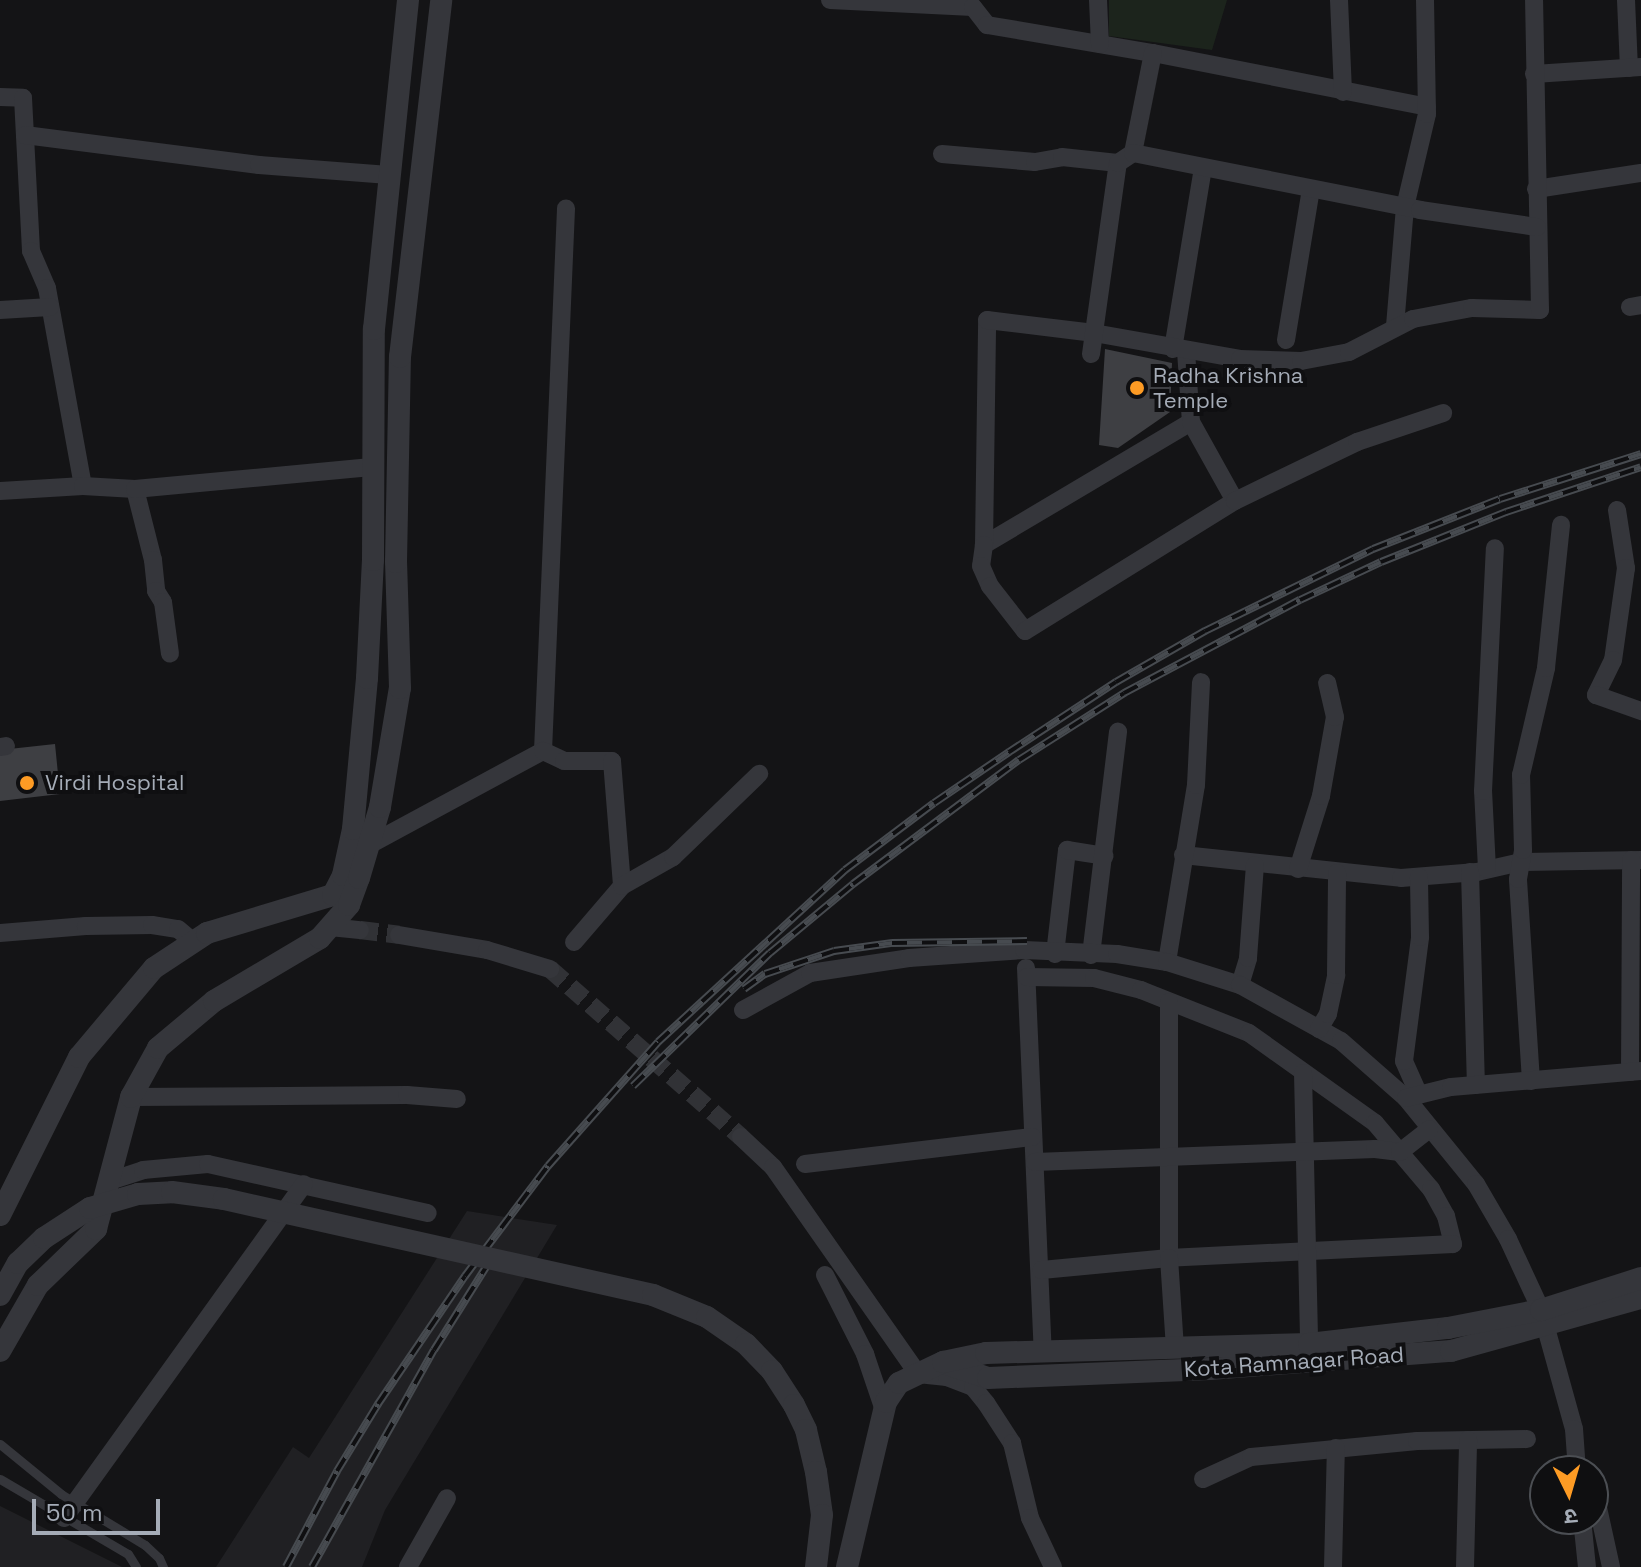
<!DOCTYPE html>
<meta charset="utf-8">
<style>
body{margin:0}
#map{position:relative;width:1641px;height:1567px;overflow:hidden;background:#141416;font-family:"Space Grotesk","Noto Sans Devanagari",sans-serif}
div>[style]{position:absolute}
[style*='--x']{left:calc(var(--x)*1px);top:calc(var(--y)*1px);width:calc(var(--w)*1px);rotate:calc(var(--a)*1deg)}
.built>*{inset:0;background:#202023}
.green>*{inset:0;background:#1c241c}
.building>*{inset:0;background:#3e3f43}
.minor-tunnel>*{height:18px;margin-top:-9px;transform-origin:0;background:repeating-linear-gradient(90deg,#313236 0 18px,transparent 0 27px)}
.service>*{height:9px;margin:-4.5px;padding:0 4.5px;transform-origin:4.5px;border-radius:4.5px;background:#35363b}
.minor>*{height:18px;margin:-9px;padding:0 9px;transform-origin:9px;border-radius:9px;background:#35363b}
.tertiary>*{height:22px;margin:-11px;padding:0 11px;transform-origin:11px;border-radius:11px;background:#35363b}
.rail>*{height:8px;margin-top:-4px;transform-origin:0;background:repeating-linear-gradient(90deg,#0f0f11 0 15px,#474b50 0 30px);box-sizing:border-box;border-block:2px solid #474b50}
.tertiary-bridge>*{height:22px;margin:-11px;padding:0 11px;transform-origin:11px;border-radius:11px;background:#35363b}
.dots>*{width:22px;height:22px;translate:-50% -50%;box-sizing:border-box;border:4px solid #0f0f11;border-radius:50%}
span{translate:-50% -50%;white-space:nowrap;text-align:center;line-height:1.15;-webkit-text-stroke:8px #0f0f11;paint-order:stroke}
.poi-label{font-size:22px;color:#a5acb7}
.left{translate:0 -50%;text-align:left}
.street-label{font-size:22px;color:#a5acb7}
.north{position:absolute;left:1529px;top:1455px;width:80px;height:80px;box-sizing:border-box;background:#0f0f11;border:2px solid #4b4e53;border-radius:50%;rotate:175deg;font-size:22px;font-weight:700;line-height:32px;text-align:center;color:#a5acb7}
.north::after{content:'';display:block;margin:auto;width:28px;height:36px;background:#fd9b24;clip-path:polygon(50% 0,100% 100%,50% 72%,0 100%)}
.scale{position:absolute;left:32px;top:1499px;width:128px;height:36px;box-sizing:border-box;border:4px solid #a5acb7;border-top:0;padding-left:10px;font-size:24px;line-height:28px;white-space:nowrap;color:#a5acb7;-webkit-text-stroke:6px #0f0f11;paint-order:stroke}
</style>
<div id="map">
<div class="built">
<i style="clip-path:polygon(467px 1211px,557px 1225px,385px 1510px,362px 1567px,216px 1567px,293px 1447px,309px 1458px)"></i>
<i style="clip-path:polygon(0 1506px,122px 1567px,0 1567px)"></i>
</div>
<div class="green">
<i style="clip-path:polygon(1109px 0,1227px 0,1212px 50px,1109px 36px)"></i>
</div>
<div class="building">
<i style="clip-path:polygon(1105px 349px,1172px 363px,1170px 412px,1118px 448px,1099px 445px)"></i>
<i style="clip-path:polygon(55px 744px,60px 794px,0 801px,0 750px)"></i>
</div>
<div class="minor-tunnel">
<i style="--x:360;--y:930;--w:39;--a:7"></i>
<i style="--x:550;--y:969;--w:254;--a:41.3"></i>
</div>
<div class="service">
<i style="--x:0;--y:1444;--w:79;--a:39.3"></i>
<i style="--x:61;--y:1494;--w:98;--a:31.3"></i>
<i style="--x:145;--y:1545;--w:19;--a:43"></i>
<i style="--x:159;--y:1558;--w:10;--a:66"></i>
<i style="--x:0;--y:1479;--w:148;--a:30.4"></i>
<i style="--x:128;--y:1554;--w:15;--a:58"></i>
</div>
<div class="minor">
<i style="--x:830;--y:0;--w:143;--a:2.8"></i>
<i style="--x:973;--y:7;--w:23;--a:52"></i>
<i style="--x:987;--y:25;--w:168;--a:9.6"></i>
<i style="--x:1153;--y:53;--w:279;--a:11.1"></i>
<i style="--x:1098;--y:0;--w:44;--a:87.4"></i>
<i style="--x:1339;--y:0;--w:92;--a:87.5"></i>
<i style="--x:1626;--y:0;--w:68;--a:87.5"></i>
<i style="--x:1534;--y:74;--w:107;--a:-3.7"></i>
<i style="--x:0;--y:97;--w:23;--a:2"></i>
<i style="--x:23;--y:98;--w:153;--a:87"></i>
<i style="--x:31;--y:251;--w:40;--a:66.6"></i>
<i style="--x:47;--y:288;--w:201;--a:79.7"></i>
<i style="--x:25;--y:135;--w:236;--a:7.3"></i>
<i style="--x:259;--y:165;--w:130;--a:4.4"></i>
<i style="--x:1133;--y:153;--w:102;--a:-78.7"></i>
<i style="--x:942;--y:154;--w:93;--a:4.9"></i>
<i style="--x:1035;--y:162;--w:27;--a:-10"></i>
<i style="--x:1062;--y:157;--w:56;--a:6.1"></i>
<i style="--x:1536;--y:189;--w:106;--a:-8.7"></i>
<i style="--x:1630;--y:307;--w:11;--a:-10"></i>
<i style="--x:0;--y:310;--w:50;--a:-3.4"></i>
<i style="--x:1395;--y:326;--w:119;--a:-85.2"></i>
<i style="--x:1405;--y:207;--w:96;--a:-76.7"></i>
<i style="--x:1427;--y:114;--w:114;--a:-91"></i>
<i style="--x:1286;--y:340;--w:153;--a:-80.6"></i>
<i style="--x:1173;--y:349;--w:184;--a:-80.6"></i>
<i style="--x:1186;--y:351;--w:71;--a:86"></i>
<i style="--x:1191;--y:422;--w:241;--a:149.3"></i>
<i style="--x:984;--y:545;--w:225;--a:-89.2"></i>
<i style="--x:987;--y:320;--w:108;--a:6.9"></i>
<i style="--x:1094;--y:333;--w:148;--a:10.1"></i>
<i style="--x:1240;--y:359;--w:61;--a:1.9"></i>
<i style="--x:1301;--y:361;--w:49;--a:-10.6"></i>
<i style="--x:1349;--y:352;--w:72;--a:-27.3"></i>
<i style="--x:1413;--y:319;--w:60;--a:-10.6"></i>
<i style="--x:1472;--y:308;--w:68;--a:1.7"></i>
<i style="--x:1540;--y:310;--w:310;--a:-91.1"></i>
<i style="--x:1091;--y:354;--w:193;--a:-82"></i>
<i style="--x:1118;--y:163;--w:18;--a:-34"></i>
<i style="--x:1133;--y:153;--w:293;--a:11.2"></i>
<i style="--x:1420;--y:210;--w:118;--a:8.3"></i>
<i style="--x:1191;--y:422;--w:90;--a:60.9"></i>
<i style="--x:135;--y:489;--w:73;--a:75.8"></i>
<i style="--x:153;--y:560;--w:31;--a:84"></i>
<i style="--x:156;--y:591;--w:13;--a:58"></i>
<i style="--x:163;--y:602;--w:52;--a:82.3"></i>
<i style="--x:0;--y:491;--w:83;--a:-3.4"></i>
<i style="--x:83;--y:486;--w:52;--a:3.3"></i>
<i style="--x:135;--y:489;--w:240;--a:-5.3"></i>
<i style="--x:1617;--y:510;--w:59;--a:81.2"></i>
<i style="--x:1626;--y:568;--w:93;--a:98"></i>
<i style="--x:1613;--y:660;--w:39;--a:116"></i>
<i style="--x:1596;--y:695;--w:48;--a:19.6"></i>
<i style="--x:984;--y:545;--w:21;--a:98"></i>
<i style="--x:981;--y:566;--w:22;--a:66"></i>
<i style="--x:990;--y:586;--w:57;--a:52.1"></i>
<i style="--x:1025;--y:631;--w:247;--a:-31.8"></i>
<i style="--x:1235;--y:501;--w:136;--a:-25.8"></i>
<i style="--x:1357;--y:442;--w:91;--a:-18.6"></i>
<i style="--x:0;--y:747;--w:6;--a:-9"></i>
<i style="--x:543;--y:751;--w:543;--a:-87.57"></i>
<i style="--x:369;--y:845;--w:198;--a:-28.4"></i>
<i style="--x:543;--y:751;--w:23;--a:25"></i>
<i style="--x:564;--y:761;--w:48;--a:0"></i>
<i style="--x:612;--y:761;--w:125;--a:85.4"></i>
<i style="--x:1183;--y:855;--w:219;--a:6"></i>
<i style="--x:1401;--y:878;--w:76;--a:-4.5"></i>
<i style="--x:1477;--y:872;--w:45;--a:-12.8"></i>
<i style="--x:1521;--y:862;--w:120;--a:-1"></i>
<i style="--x:1298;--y:869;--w:77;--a:-72.5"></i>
<i style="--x:1321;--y:796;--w:80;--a:-80"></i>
<i style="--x:1335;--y:717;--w:35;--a:-103"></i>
<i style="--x:1487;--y:869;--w:78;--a:-92.9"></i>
<i style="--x:1483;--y:791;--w:243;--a:-87.2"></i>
<i style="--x:1470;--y:872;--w:213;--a:88.4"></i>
<i style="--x:330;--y:927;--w:30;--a:6"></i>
<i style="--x:0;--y:933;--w:86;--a:-4.7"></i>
<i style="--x:86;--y:926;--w:66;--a:-0.9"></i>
<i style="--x:152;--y:925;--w:26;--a:9"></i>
<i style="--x:178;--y:929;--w:17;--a:40"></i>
<i style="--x:399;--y:935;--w:89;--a:9.7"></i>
<i style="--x:487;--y:950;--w:66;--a:16.8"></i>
<i style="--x:574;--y:942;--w:74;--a:-49.4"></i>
<i style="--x:622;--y:886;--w:59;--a:-29.6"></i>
<i style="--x:673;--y:857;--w:120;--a:-44"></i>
<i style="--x:1055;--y:954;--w:105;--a:-83.4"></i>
<i style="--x:1067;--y:850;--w:38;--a:9"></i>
<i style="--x:1091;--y:955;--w:225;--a:-83.1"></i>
<i style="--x:1167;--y:962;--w:179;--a:-80.7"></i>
<i style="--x:1196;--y:785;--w:103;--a:-87.2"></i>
<i style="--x:1026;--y:968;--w:385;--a:87.5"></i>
<i style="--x:1027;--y:977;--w:67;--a:0.9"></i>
<i style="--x:1094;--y:978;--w:49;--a:14.3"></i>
<i style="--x:1141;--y:990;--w:116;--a:21.7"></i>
<i style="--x:1249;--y:1033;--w:155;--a:35.5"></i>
<i style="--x:1375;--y:1123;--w:87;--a:49.7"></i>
<i style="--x:1431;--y:1189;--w:31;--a:61"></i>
<i style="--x:1446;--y:1216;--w:29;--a:76"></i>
<i style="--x:1453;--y:1244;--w:284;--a:177.2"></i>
<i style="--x:1169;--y:1258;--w:128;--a:174.6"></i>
<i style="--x:1240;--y:985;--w:28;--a:-73"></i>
<i style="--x:1248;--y:958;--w:93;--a:-85.7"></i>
<i style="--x:1169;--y:1002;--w:256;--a:90"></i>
<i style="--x:1169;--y:1258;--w:91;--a:86.2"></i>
<i style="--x:743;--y:1010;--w:77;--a:-28.9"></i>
<i style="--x:810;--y:973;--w:100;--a:-8.6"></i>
<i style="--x:909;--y:958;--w:115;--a:-4"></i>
<i style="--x:1024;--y:950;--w:93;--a:2.5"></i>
<i style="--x:1117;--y:954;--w:51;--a:9.1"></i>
<i style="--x:1167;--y:962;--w:77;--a:17.5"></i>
<i style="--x:1240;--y:985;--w:115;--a:29"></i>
<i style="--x:1341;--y:1041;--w:86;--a:41.2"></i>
<i style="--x:1406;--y:1098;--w:111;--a:50.9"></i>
<i style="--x:1476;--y:1184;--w:64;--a:59.8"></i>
<i style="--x:1508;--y:1239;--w:78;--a:65.1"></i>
<i style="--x:1541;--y:1310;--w:123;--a:74.5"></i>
<i style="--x:1574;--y:1429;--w:42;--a:85.9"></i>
<i style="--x:1319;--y:1029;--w:17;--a:-59"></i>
<i style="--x:1328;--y:1014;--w:40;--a:-78"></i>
<i style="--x:1336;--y:975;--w:102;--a:-89.4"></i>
<i style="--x:1630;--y:1072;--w:212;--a:-89.7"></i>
<i style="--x:1303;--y:1073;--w:271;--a:88.7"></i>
<i style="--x:1531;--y:1081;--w:202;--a:-93.7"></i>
<i style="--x:1518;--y:879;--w:29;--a:-80"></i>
<i style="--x:1523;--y:850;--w:75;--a:-91.5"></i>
<i style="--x:1521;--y:775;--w:110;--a:-76.8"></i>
<i style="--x:1546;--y:668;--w:144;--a:-84"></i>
<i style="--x:1419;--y:1095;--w:37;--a:-114"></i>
<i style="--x:1404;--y:1061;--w:125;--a:-82.6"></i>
<i style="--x:1420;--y:937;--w:60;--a:-91"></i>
<i style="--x:131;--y:1097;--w:276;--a:-0.4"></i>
<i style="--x:407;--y:1095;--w:50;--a:4.6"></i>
<i style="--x:1406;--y:1098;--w:46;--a:-13.7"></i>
<i style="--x:1451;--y:1087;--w:191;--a:-4.8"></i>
<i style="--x:741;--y:1137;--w:44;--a:43.2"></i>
<i style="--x:773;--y:1167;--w:253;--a:55"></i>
<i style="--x:918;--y:1374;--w:29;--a:6"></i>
<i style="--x:947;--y:1377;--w:28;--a:21"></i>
<i style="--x:973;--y:1387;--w:21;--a:51"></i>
<i style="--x:986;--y:1403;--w:48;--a:57"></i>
<i style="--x:1012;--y:1443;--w:77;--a:76.5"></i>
<i style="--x:1030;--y:1518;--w:54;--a:64.9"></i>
<i style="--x:1035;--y:1162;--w:340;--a:-2.2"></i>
<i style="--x:1375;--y:1149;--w:25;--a:7"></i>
<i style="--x:1400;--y:1152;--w:37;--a:-38"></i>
<i style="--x:805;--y:1164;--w:229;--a:-6.8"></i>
<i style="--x:110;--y:1181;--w:35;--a:-18"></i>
<i style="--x:143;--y:1170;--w:65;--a:-5.3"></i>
<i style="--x:208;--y:1164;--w:225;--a:12.6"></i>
<i style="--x:825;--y:1275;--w:89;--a:63.1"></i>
<i style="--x:865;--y:1354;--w:59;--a:71.3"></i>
<i style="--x:1203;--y:1479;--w:53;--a:-24.6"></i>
<i style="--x:1251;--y:1457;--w:167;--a:-5.5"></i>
<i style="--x:1417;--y:1441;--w:110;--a:-1"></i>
<i style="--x:1593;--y:1485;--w:84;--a:77.6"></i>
<i style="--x:64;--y:1518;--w:411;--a:-54.3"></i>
<i style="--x:1582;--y:1519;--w:48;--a:84.1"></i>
<i style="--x:408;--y:1567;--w:79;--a:-60.5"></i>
<i style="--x:1333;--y:1567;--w:119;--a:-88.6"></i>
<i style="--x:1465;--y:1567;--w:127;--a:-88.6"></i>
</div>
<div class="tertiary">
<i style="--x:0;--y:1215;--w:177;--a:-63.4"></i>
<i style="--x:79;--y:1057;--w:116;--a:-49.9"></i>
<i style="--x:154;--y:968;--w:64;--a:-33.4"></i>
<i style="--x:207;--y:933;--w:132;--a:-16.8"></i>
<i style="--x:333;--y:895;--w:22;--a:-63"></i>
<i style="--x:343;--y:875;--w:47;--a:-77.7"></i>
<i style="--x:353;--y:829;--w:152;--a:-84.7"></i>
<i style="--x:367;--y:678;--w:118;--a:-87.1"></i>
<i style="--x:373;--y:560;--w:231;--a:-89.8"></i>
<i style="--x:374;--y:329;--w:331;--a:-84.1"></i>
<i style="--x:0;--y:1351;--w:76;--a:-60.1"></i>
<i style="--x:38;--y:1285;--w:81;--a:-44"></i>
<i style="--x:96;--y:1229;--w:137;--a:-75.1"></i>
<i style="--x:131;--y:1097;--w:56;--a:-61.1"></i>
<i style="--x:158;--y:1048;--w:73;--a:-40"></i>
<i style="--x:214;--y:1001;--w:123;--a:-30.7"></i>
<i style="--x:320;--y:938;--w:44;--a:-48.7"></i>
<i style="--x:349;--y:905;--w:29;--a:-70"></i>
<i style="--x:359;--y:878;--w:74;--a:-73.5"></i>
<i style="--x:380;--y:807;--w:121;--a:-80.5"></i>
<i style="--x:400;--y:688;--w:126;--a:-91.8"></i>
<i style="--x:396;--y:562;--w:205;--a:-88.9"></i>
<i style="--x:400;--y:357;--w:359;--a:-83.4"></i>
<i style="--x:944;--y:1363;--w:46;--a:18.8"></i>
<i style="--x:988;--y:1378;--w:222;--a:-2.3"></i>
<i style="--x:1210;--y:1369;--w:242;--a:-4.3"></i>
<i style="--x:1451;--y:1351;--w:197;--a:-15.6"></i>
<i style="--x:847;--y:1567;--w:170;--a:-76.7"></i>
<i style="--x:886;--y:1402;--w:23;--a:-56"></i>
<i style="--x:899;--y:1383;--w:49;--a:-25.5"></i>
<i style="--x:943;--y:1362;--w:44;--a:-11.8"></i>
<i style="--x:986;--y:1353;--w:323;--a:-1.6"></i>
<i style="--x:1309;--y:1344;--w:140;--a:-6.6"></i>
<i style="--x:1448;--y:1328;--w:95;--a:-11"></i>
<i style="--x:1541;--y:1310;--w:105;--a:-17.7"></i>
</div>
<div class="rail">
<i style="--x:744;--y:989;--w:26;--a:-36"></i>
<i style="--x:765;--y:974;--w:73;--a:-18.4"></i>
<i style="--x:834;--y:951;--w:59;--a:-7.9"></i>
<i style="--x:892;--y:943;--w:135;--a:-0.8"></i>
<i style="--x:633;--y:1086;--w:191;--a:-44.2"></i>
<i style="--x:770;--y:953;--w:108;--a:-39.7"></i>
<i style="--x:853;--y:884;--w:207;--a:-36.8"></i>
<i style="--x:1019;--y:760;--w:125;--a:-32.5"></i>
<i style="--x:1124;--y:693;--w:199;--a:-27.9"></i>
<i style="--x:1300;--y:600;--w:89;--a:-25.1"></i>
<i style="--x:1381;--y:562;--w:135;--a:-21.8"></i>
<i style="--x:1506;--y:512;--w:142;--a:-18.4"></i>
<i style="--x:286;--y:1567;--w:109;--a:-62"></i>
<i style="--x:337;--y:1471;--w:79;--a:-58.5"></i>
<i style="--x:378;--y:1404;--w:155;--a:-55.8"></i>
<i style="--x:465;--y:1276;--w:138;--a:-53"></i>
<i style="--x:548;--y:1166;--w:166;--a:-48.4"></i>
<i style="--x:658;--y:1042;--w:254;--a:-42.6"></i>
<i style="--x:845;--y:870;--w:111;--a:-37"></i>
<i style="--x:934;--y:803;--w:91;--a:-34.2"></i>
<i style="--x:1009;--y:752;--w:128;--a:-33.2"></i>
<i style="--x:1116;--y:682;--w:103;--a:-29.8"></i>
<i style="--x:1205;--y:631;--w:187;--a:-26"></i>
<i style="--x:1373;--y:549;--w:136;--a:-21.5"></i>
<i style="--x:1500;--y:499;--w:148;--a:-17.7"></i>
<i style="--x:312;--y:1567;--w:249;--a:-60.7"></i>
<i style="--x:434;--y:1350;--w:111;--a:-57.9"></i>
</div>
<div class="tertiary-bridge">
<i style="--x:0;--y:1295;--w:37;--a:-61"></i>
<i style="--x:18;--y:1263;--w:36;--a:-44"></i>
<i style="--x:44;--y:1238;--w:55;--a:-33.1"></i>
<i style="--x:90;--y:1208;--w:50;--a:-16.3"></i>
<i style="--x:138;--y:1194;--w:34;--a:-3"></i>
<i style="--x:172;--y:1192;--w:52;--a:7.7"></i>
<i style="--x:224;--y:1199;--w:440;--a:12.6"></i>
<i style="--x:653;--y:1295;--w:58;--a:22.2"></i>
<i style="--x:707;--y:1317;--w:47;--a:34.7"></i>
<i style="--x:746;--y:1344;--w:37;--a:46"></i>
<i style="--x:772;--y:1371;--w:40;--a:57.1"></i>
<i style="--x:794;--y:1405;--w:28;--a:64"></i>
<i style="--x:806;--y:1430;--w:43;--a:76.6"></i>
<i style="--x:816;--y:1472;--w:43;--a:82.1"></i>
<i style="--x:822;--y:1515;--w:52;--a:96.6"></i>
</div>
<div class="dots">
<i style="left:1137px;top:388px;background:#fd9b24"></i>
<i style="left:27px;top:783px;background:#fd9b24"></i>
</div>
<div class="poi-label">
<span class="left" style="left:1153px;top:388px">Radha Krishna<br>Temple</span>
<span class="left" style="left:45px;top:783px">Virdi Hospital</span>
</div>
<div class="street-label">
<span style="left:1294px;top:1362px;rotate:-4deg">Kota Ramnagar Road</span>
</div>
<div class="north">उ</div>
<div class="scale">50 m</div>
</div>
